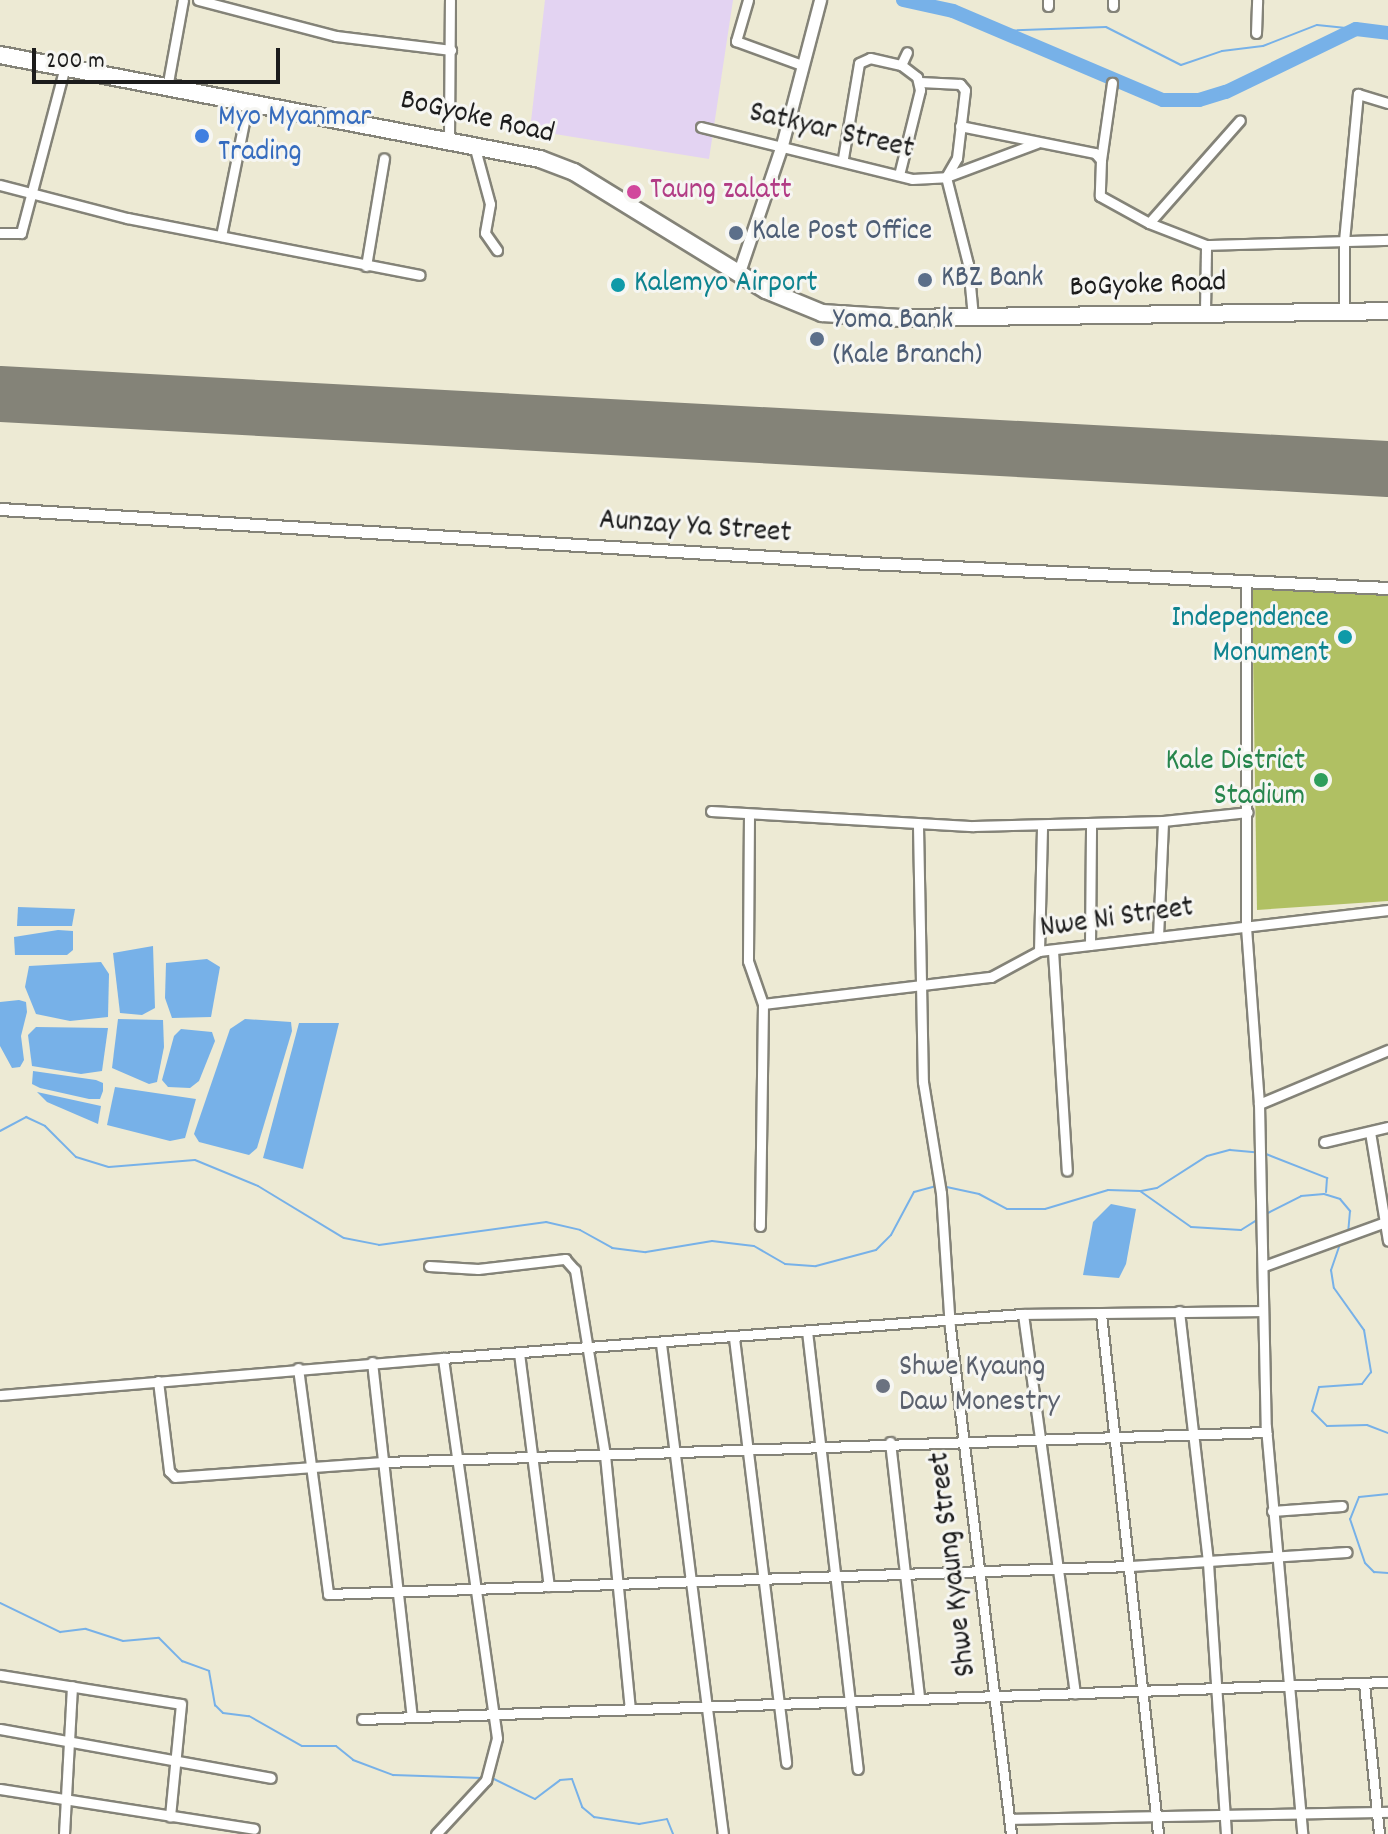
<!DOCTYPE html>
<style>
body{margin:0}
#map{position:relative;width:1388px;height:1834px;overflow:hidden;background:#edead4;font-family:Dekko,sans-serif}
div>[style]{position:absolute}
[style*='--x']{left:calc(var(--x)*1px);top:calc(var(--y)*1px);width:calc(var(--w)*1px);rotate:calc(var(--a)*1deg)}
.built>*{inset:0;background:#e3d3f2}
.green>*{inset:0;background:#b0c063}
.water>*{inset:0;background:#77b1e8}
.stream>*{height:2px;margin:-1px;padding:0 1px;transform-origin:1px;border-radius:1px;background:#77b1e8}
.river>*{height:14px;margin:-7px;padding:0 7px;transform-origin:7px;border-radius:7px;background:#77b1e8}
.runway>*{height:56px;margin:-28px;padding:0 28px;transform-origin:28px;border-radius:28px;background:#848378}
.roads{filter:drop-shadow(2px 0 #848378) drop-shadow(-2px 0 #848378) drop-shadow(0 2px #848378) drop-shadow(0 -2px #848378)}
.minor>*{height:9px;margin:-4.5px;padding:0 4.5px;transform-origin:4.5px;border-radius:4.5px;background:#fff}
.tertiary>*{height:11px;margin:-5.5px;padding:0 5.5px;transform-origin:5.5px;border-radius:5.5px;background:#fff}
.trunk>*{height:16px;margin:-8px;padding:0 8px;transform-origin:8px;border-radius:8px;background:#fff}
.dots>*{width:22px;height:22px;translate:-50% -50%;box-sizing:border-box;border:4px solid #f6f6f2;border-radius:50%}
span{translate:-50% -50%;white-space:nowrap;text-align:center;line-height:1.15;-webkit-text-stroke:6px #f6f6f2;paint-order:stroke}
.shop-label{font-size:30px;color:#366cbe}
.left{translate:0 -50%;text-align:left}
.street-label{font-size:30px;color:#1c1c1c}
.hotel-label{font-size:30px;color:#b23c85}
.service-label{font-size:30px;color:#4e5e75}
.culture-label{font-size:30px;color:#0d838f}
.right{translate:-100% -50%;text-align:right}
.leisure-label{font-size:30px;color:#27864d}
.worship-label{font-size:30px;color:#5b616d}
.scale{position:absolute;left:32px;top:48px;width:248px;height:36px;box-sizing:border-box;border:4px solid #1c1c1c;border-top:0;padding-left:10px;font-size:24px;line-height:28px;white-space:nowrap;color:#1c1c1c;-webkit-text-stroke:6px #f6f6f2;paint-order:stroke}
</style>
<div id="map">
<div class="built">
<i style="clip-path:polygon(545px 0,733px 0,709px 159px,530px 130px)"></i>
</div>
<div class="green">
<i style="clip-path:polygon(1252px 587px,1388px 593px,1388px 901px,1257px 910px)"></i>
</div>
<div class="water">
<i style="clip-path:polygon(18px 907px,75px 909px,72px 926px,17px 926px)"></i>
<i style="clip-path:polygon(58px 930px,73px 931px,73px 950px,67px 955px,15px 955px,14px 937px)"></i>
<i style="clip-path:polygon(153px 946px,155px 1008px,142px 1015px,120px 1013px,113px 953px)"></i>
<i style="clip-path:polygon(207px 959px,220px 967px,211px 1017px,172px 1018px,165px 998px,166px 963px)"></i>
<i style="clip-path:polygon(101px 962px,109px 974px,108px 1017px,70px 1021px,36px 1014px,25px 987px,29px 966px)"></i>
<i style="clip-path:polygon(19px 1000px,26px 1002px,27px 1012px,21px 1036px,24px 1060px,20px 1067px,12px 1068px,0 1046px,0 1002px)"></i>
<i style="clip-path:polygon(118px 1019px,163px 1020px,164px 1047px,157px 1082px,149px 1084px,112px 1068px)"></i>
<i style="clip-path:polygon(245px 1019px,291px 1022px,292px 1031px,257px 1148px,249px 1155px,199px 1142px,194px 1134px,230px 1029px)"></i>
<i style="clip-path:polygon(299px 1023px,339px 1023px,303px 1169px,263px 1158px)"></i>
<i style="clip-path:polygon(36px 1027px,108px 1028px,102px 1071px,81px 1074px,32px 1066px,28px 1035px)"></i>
<i style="clip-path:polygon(181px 1029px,212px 1032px,215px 1041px,199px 1081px,190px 1088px,168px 1087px,162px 1080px,174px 1036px)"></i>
<i style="clip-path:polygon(33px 1071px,96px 1080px,103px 1083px,103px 1091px,100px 1099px,89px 1099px,40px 1088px,32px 1084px)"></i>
<i style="clip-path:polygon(115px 1087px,196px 1099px,185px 1138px,170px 1141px,107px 1125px)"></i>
<i style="clip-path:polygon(37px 1092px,101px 1106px,98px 1124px,47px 1102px)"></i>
<i style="clip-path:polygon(1111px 1204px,1136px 1209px,1126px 1264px,1119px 1278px,1083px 1275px,1093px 1222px)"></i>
</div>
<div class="stream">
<i style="--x:993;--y:31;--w:113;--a:-2"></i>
<i style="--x:1106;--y:27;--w:84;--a:26.9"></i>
<i style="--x:1181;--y:65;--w:43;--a:-18.9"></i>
<i style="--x:1222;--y:51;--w:41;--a:-7"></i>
<i style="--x:1263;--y:46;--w:58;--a:-21.3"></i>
<i style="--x:1317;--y:25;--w:39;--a:6"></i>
<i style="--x:0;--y:1131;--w:30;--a:-28"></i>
<i style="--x:26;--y:1117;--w:21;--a:25"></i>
<i style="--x:45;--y:1126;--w:44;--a:45"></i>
<i style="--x:76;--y:1157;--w:34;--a:17"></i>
<i style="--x:109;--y:1167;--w:86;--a:-4.7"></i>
<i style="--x:195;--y:1160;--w:68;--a:22.4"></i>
<i style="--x:258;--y:1186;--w:100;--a:31.2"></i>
<i style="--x:344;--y:1238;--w:36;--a:11"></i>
<i style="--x:379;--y:1245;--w:169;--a:-7.8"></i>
<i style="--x:546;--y:1222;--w:35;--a:13"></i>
<i style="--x:580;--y:1230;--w:37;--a:29"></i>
<i style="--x:612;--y:1248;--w:34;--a:7"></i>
<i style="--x:646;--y:1252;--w:67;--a:-9.5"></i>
<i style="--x:712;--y:1241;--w:42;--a:6.8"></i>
<i style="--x:754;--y:1246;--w:36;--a:30"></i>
<i style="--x:785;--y:1264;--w:31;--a:4"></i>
<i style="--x:816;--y:1266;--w:62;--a:-14.9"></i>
<i style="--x:876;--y:1250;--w:21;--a:-45"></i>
<i style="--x:891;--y:1235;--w:49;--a:-61.9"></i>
<i style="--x:914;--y:1192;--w:23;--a:-15"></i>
<i style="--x:1266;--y:1154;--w:66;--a:21.5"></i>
<i style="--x:1327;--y:1178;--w:14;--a:94"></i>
<i style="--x:942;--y:1186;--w:38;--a:12"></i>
<i style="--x:979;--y:1194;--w:32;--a:28"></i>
<i style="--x:1007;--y:1209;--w:38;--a:0"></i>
<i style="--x:1045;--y:1209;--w:66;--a:-16.8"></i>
<i style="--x:1108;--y:1190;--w:32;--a:2"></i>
<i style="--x:1140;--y:1191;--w:62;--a:35.2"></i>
<i style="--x:1191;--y:1227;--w:50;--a:3.4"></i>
<i style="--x:1241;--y:1230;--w:19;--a:-32"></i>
<i style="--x:1141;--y:1191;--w:16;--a:-11"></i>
<i style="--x:1157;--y:1188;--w:59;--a:-32.6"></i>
<i style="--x:1207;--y:1156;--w:24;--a:-15"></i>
<i style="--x:1230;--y:1150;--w:25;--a:5"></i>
<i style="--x:1266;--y:1214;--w:39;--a:-27"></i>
<i style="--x:1301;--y:1196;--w:23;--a:-5"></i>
<i style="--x:1324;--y:1194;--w:17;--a:17"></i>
<i style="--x:1340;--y:1199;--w:16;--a:50"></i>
<i style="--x:1350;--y:1211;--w:21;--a:95"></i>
<i style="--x:1340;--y:1244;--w:28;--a:109"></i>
<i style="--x:1331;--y:1270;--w:18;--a:81"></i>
<i style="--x:1334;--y:1288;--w:52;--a:54.5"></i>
<i style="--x:1364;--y:1330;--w:43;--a:80.5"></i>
<i style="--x:1371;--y:1372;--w:15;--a:127"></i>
<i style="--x:1362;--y:1384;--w:43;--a:176"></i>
<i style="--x:1319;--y:1387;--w:25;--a:106"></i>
<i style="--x:1312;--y:1411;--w:21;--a:45"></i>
<i style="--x:1327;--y:1426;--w:40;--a:-1.4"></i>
<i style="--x:1367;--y:1425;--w:22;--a:21"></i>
<i style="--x:1388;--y:1494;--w:29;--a:174"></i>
<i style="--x:1359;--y:1497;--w:24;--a:112"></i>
<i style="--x:1350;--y:1519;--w:46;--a:71.2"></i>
<i style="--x:1365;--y:1563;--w:13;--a:45"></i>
<i style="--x:1374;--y:1572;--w:14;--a:4"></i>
<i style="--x:0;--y:1603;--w:67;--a:25.8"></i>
<i style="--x:60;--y:1632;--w:26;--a:-7"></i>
<i style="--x:86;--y:1629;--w:39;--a:18"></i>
<i style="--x:123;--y:1641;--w:36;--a:-5"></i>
<i style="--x:159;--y:1638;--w:33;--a:45"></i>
<i style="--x:182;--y:1661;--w:29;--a:20"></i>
<i style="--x:209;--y:1671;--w:35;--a:80"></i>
<i style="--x:215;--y:1705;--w:11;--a:45"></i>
<i style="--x:223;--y:1713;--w:26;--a:7"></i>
<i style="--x:249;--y:1716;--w:61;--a:29.5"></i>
<i style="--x:302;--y:1746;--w:34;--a:0"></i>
<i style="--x:336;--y:1746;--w:22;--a:39"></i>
<i style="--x:353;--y:1760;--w:43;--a:20.6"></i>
<i style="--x:393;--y:1775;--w:89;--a:1.9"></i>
<i style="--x:492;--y:1778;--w:48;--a:26"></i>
<i style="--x:535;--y:1799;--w:31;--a:-37"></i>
<i style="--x:560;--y:1780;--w:12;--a:-5"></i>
<i style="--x:572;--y:1779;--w:30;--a:70"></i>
<i style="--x:582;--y:1807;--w:16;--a:40"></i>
<i style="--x:594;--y:1817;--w:46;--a:8.8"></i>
<i style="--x:639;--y:1824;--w:28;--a:-10"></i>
<i style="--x:667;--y:1819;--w:16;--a:68"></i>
</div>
<div class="river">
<i style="--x:903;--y:0;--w:51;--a:12.4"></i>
<i style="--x:953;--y:11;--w:228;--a:23"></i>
<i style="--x:1163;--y:100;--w:36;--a:0"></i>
<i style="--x:1199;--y:100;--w:28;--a:-17"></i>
<i style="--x:1226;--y:92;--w:144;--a:-25.9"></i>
<i style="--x:1356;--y:29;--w:32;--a:7"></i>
</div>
<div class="runway">
<i style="--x:0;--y:394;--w:1390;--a:3.09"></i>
</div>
<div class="roads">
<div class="minor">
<i style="--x:198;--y:0;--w:143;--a:14.6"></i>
<i style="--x:336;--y:36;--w:116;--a:6.9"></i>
<i style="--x:748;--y:0;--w:43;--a:106.3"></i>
<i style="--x:736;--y:41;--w:70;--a:20"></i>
<i style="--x:1048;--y:0;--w:6;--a:90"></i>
<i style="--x:1113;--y:0;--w:6;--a:90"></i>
<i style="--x:1256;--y:33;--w:33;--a:-88"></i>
<i style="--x:167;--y:88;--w:89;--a:-79.7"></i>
<i style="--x:960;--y:126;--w:138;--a:11.3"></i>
<i style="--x:1095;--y:153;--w:9;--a:49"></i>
<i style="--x:1101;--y:160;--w:36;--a:92"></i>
<i style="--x:1100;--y:196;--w:56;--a:28.9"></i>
<i style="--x:1149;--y:223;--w:137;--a:-48.5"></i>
<i style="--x:701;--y:127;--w:217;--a:13.8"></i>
<i style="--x:912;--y:179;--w:34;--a:-3"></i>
<i style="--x:946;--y:177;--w:22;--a:-60"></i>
<i style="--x:957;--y:158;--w:68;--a:-83.3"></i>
<i style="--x:965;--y:90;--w:8;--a:-130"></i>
<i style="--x:960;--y:84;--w:40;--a:-177.1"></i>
<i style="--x:449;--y:138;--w:138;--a:-89.6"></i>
<i style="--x:474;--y:145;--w:61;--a:74.8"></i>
<i style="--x:490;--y:204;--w:29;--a:100"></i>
<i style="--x:485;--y:233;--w:21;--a:55"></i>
<i style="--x:843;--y:158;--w:96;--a:-80.4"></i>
<i style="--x:859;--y:63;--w:12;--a:-24"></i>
<i style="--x:870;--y:58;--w:32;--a:13"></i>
<i style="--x:1101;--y:160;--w:78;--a:-81.9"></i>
<i style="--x:899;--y:175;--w:88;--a:-76.1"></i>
<i style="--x:920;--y:90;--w:13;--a:-103"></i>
<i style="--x:917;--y:77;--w:20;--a:-143"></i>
<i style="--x:901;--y:65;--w:14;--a:-65"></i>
<i style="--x:0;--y:185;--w:131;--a:14.6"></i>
<i style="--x:127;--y:218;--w:298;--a:11"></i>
<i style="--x:1149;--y:223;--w:61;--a:21.1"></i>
<i style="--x:1206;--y:245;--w:182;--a:-1.6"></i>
<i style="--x:0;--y:233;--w:21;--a:0"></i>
<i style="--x:21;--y:233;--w:172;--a:-75.2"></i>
<i style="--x:221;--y:236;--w:137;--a:-78.6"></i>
<i style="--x:366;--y:266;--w:109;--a:-80.5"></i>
<i style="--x:1344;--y:311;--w:70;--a:-90"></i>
<i style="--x:1344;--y:241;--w:148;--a:-84.6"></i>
<i style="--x:1358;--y:94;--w:31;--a:17"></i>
<i style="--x:1205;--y:312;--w:67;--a:-89.1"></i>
<i style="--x:973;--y:317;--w:53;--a:-95.4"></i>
<i style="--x:968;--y:264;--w:90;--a:-104.2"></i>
<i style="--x:946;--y:177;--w:97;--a:-20.5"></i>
<i style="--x:1246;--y:583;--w:344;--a:90"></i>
<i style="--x:1246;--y:927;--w:177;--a:85.8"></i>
<i style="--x:1259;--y:1104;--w:323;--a:88.8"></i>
<i style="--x:1266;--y:1427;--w:409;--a:84.9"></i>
<i style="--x:711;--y:811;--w:263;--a:3.3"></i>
<i style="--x:974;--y:826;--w:189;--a:-1.5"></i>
<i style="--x:1163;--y:821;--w:85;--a:-6"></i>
<i style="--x:749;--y:814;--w:147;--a:90.4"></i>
<i style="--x:748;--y:961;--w:46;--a:70.8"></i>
<i style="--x:763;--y:1004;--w:222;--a:90.8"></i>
<i style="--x:918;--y:826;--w:256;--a:88.9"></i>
<i style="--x:923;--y:1082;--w:112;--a:80.8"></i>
<i style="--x:941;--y:1193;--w:135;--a:86.2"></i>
<i style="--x:950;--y:1328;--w:510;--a:83.13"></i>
<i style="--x:1158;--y:937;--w:116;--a:-87.5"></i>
<i style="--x:1090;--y:945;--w:120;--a:-89.5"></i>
<i style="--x:1039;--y:951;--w:126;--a:-88.6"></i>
<i style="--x:1053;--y:951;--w:220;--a:86.4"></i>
<i style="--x:763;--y:1004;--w:230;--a:-6.8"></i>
<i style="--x:991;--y:977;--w:55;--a:-28.4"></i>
<i style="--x:1039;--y:951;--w:351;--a:-6.7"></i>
<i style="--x:1259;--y:1104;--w:140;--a:-22.7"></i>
<i style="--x:1370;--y:1132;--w:110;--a:80.6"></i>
<i style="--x:1324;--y:1142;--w:66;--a:-13.2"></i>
<i style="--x:429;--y:1266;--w:49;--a:3.5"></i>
<i style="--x:478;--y:1269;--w:88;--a:-6.6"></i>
<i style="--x:565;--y:1259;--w:15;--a:48"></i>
<i style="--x:575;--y:1270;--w:187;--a:80.8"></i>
<i style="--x:605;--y:1455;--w:254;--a:84.4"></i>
<i style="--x:1264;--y:1266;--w:132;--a:-19.9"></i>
<i style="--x:1179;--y:1311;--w:254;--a:83.4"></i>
<i style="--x:1208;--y:1563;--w:272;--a:86.2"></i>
<i style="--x:1023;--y:1314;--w:383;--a:82.2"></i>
<i style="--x:1101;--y:1314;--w:523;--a:83.74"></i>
<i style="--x:807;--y:1331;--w:441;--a:83.4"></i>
<i style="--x:734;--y:1338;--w:428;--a:83"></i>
<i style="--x:661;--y:1344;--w:494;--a:82.8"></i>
<i style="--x:519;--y:1353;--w:235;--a:82.7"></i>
<i style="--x:372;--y:1362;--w:357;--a:83.6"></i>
<i style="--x:298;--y:1368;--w:228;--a:82.4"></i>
<i style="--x:328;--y:1594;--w:803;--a:-2"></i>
<i style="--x:1131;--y:1566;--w:216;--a:-3.7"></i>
<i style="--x:158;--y:1381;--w:91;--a:83"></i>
<i style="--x:169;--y:1471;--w:8;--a:45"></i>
<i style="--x:175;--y:1477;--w:211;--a:-4.1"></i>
<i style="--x:385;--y:1462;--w:882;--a:-1.95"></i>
<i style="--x:0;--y:1395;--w:445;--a:-4.8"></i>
<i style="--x:890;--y:1442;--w:257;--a:83.5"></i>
<i style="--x:1272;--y:1511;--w:70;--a:-4.1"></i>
<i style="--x:0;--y:1675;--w:183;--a:9.1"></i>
<i style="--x:181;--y:1704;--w:113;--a:95.6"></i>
<i style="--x:1364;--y:1683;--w:152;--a:84.3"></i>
<i style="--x:362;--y:1719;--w:1027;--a:-2.07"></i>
<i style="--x:0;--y:1729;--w:275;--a:10.2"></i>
<i style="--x:0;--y:1789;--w:257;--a:8.9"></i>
<i style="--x:1009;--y:1819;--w:379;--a:-1.1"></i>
<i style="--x:64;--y:1834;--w:148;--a:-86.9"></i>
<i style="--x:436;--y:1834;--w:74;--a:-47.2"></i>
<i style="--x:486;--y:1780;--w:43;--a:-75.3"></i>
<i style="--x:497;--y:1738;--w:384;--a:-98.1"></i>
<i style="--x:443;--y:1358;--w:582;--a:-4.34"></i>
<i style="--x:1023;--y:1314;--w:240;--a:-0.7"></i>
</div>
<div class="tertiary">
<i style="--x:739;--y:272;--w:134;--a:-71.3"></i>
<i style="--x:782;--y:145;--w:150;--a:-75.3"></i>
<i style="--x:0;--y:509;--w:871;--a:3.56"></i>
<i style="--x:869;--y:563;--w:520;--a:2.76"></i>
</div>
<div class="trunk">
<i style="--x:0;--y:55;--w:550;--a:10.9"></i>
<i style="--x:540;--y:159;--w:36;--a:21"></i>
<i style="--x:574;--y:172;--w:225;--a:31.6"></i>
<i style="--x:766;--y:290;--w:61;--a:22.3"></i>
<i style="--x:822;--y:313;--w:79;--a:3.6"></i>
<i style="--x:901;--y:318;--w:487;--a:-0.8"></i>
</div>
</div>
<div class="dots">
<i style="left:202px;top:136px;background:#3f7fe0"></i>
<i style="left:634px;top:192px;background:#d1479c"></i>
<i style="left:736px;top:233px;background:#5c6f8a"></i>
<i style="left:925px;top:280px;background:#5c6f8a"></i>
<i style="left:618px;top:285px;background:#0f9aa8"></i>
<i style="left:817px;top:339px;background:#5c6f8a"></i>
<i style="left:1345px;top:637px;background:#0f9aa8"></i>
<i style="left:1321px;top:780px;background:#2e9e5b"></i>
<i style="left:883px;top:1386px;background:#6b7280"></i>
</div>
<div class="shop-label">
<span class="left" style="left:218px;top:136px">Myo Myanmar<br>Trading</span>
</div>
<div class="street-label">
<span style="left:477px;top:119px;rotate:13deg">BoGyoke Road</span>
<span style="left:831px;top:133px;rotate:13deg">Satkyar Street</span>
<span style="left:1148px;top:287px;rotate:-2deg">BoGyoke Road</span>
<span style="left:695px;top:529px;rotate:4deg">Aunzay Ya Street</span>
<span style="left:1117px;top:920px;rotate:-8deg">Nwe Ni Street</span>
<span style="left:955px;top:1564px;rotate:-97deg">Shwe Kyaung Street</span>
</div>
<div class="hotel-label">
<span class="left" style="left:650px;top:192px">Taung zalatt</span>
</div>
<div class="service-label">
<span class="left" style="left:752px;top:233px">Kale Post Office</span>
<span class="left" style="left:941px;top:280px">KBZ Bank</span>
<span class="left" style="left:833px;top:339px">Yoma Bank<br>(Kale Branch)</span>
</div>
<div class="culture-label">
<span class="left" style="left:634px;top:285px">Kalemyo Airport</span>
<span class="right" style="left:1329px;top:637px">Independence<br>Monument</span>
</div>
<div class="leisure-label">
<span class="right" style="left:1305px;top:780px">Kale District<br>Stadium</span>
</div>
<div class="worship-label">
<span class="left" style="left:899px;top:1386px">Shwe Kyaung<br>Daw Monestry</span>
</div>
<div class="scale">200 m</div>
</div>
